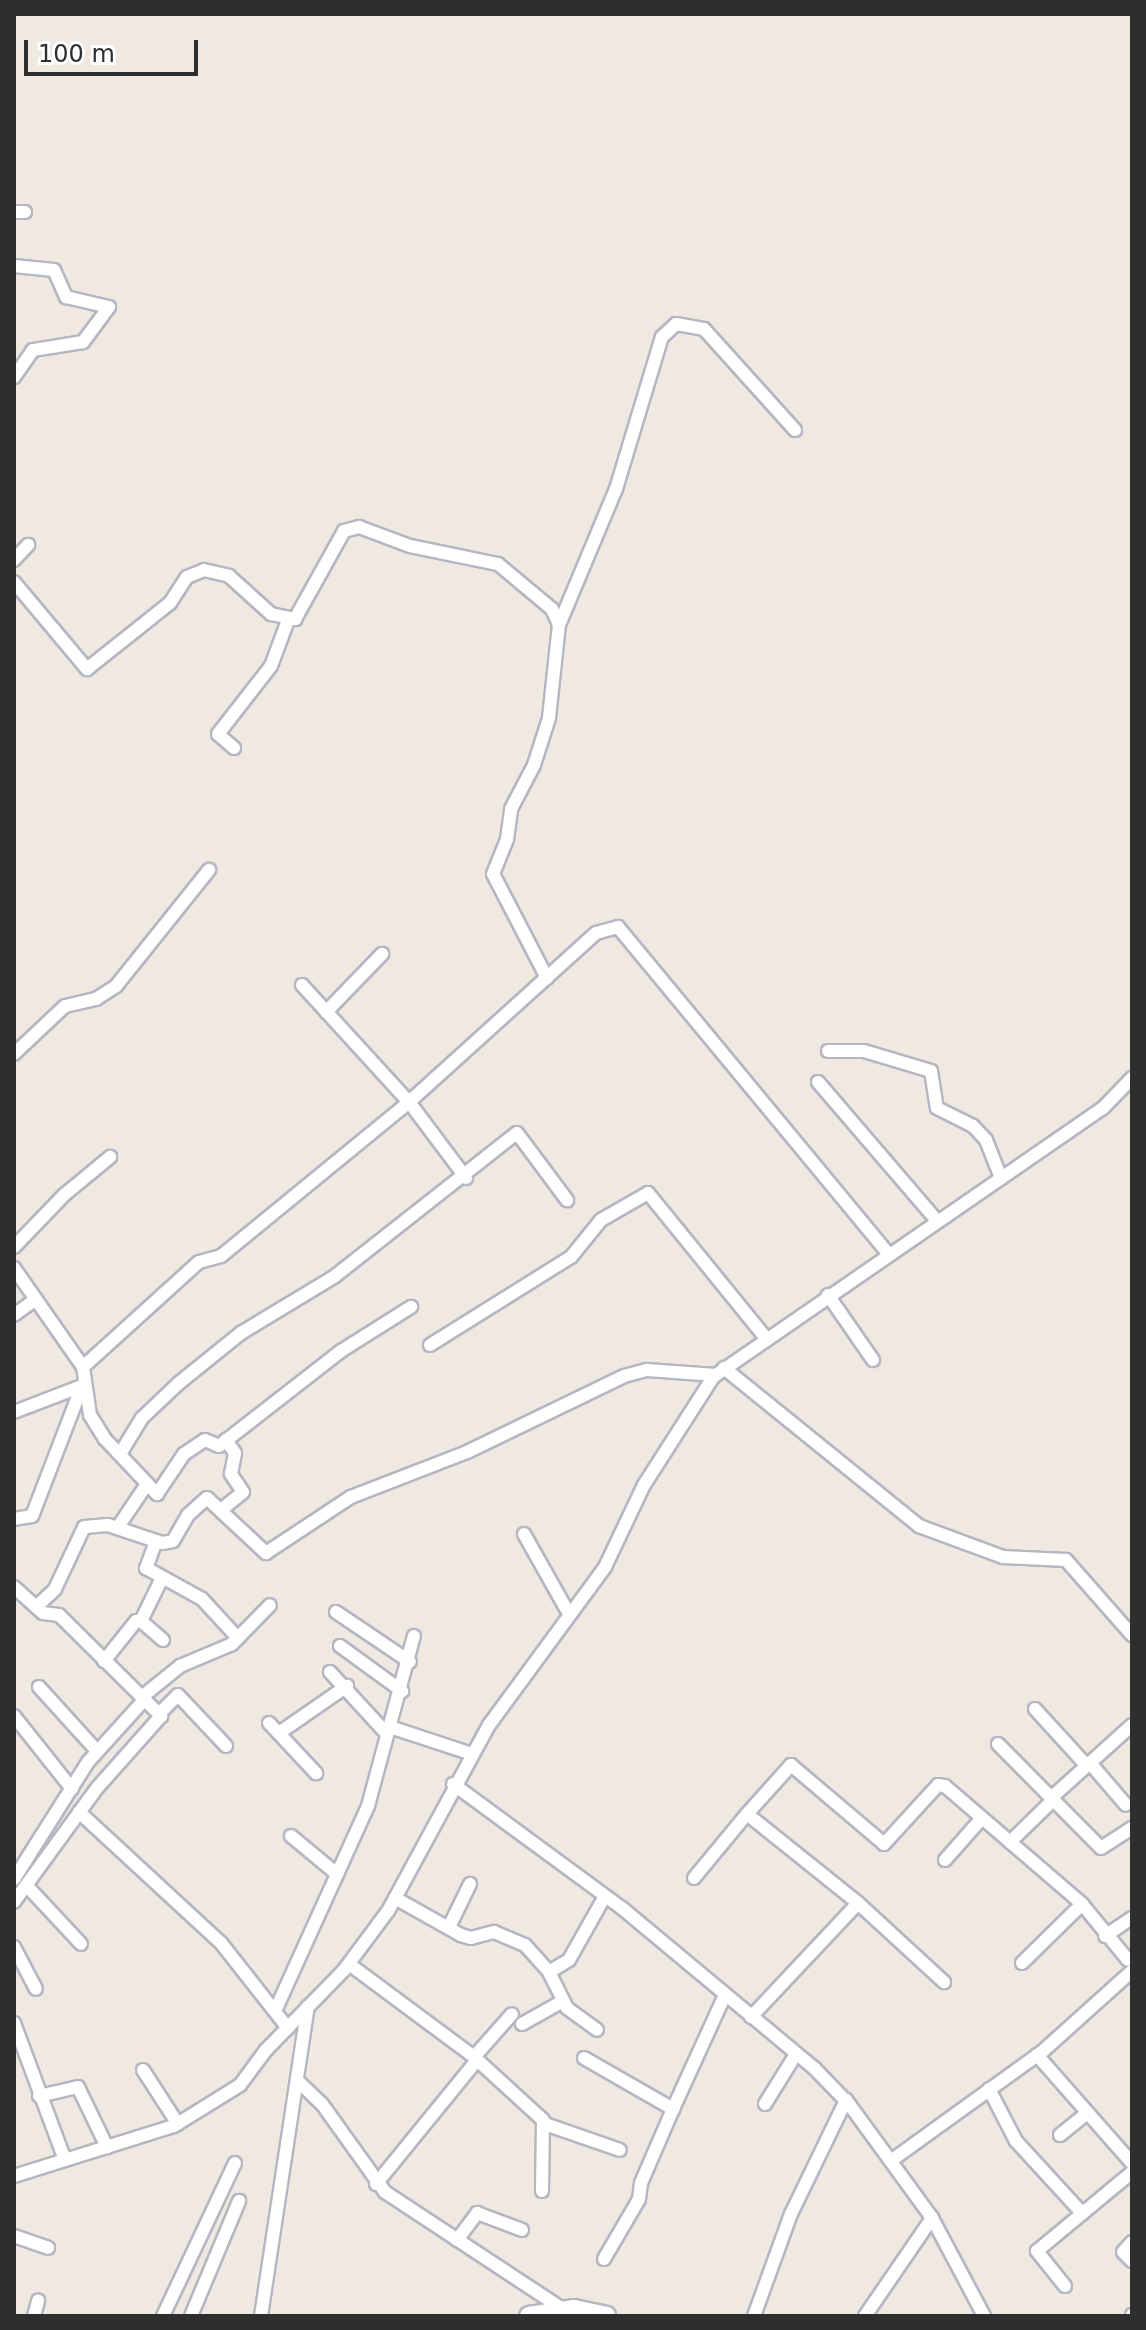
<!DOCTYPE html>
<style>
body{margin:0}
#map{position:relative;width:1146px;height:2330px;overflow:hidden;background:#efe9e1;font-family:"DejaVu Sans",sans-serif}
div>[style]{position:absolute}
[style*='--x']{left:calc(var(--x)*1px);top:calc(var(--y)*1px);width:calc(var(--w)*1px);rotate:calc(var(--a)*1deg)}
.roads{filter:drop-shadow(2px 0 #b4b7c1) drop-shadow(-2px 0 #b4b7c1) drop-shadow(0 2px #b4b7c1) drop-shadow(0 -2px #b4b7c1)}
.minor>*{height:12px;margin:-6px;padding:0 6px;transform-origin:6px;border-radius:6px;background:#fff}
.secondary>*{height:18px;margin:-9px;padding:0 9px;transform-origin:9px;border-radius:9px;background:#fff}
span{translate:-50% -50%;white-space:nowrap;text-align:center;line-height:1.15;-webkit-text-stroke:8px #fff;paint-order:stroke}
.frame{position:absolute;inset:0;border:16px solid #2e2e2e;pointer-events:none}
.scale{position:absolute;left:24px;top:40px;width:174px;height:36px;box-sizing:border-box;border:4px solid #2e2e2e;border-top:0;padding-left:10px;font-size:24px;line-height:28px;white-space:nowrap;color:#2e2e2e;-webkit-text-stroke:6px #fff;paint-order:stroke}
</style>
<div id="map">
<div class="roads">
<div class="minor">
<i style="--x:14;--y:212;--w:11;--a:0"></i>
<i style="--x:14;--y:266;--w:40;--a:5.7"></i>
<i style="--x:54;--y:270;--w:30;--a:66"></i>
<i style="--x:66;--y:297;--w:44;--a:13.1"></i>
<i style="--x:109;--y:307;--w:44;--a:126.6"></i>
<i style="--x:83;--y:342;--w:51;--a:170.9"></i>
<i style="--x:33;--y:350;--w:33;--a:125"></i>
<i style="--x:14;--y:560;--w:21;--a:-47"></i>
<i style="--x:14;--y:582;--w:114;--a:50"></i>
<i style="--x:87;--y:669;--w:106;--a:-38.5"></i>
<i style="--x:170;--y:603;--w:31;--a:-57"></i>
<i style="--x:187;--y:577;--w:18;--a:-22"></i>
<i style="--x:204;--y:570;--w:26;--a:13"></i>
<i style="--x:229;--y:576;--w:57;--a:42.1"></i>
<i style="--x:271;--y:614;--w:25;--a:12"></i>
<i style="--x:295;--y:619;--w:101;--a:-60.9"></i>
<i style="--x:344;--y:531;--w:16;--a:-15"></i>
<i style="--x:359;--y:527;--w:54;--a:20.4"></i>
<i style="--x:410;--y:546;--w:90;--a:11.6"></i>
<i style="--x:498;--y:564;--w:70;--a:39.8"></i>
<i style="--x:552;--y:609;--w:17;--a:66"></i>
<i style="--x:234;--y:748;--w:21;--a:-139"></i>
<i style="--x:218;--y:734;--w:86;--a:-52.1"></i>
<i style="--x:271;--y:666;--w:49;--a:-69.7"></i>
<i style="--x:547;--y:978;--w:117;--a:-117.4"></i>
<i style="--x:493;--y:874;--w:38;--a:-68"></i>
<i style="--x:507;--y:839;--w:30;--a:-82"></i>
<i style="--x:511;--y:809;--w:50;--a:-62.4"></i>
<i style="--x:534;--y:765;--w:49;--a:-72.3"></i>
<i style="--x:549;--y:718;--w:94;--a:-83.9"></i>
<i style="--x:559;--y:625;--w:147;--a:-67.3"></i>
<i style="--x:616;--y:489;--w:159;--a:-73.2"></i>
<i style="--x:662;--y:337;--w:19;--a:-43"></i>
<i style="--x:676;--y:324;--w:28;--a:10"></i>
<i style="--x:704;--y:329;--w:136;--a:48"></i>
<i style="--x:302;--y:985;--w:159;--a:47.6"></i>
<i style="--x:409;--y:1102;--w:95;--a:53.1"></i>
<i style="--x:326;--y:1012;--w:81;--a:-46"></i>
<i style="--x:828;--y:1051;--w:36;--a:0"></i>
<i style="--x:864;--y:1051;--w:70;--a:16.6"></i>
<i style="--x:931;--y:1071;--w:37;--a:81"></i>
<i style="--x:937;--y:1108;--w:40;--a:26.6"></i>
<i style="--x:973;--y:1126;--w:19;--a:47"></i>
<i style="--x:986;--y:1140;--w:41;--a:68.5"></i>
<i style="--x:14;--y:1054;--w:70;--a:-43.3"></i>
<i style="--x:65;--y:1006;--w:32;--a:-13"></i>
<i style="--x:96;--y:999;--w:24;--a:-33"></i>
<i style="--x:116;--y:986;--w:149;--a:-51.3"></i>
<i style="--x:818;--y:1082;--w:183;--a:49.4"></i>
<i style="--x:14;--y:1247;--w:72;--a:-46.1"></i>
<i style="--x:64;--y:1195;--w:60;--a:-39.6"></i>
<i style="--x:14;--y:1268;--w:121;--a:55.1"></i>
<i style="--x:83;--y:1367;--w:156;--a:-42.2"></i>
<i style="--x:199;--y:1262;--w:23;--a:-15"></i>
<i style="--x:221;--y:1256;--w:243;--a:-39.3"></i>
<i style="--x:409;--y:1102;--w:252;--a:-42.1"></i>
<i style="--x:596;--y:933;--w:23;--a:-15"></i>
<i style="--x:618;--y:927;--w:423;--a:50.4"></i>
<i style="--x:828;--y:1295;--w:79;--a:55.3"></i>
<i style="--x:14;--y:1315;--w:27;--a:-36"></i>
<i style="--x:430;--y:1345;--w:166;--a:-32"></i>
<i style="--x:571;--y:1257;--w:48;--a:-51"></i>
<i style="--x:601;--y:1220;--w:54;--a:-29.9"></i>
<i style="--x:648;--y:1193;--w:187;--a:50.9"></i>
<i style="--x:83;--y:1367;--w:49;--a:81.7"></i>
<i style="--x:90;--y:1415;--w:28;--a:58"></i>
<i style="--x:105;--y:1439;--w:76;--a:46.6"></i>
<i style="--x:157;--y:1494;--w:48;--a:-56"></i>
<i style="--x:184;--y:1454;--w:25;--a:-34"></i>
<i style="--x:205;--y:1440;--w:15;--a:23"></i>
<i style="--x:219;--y:1446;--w:155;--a:-37.9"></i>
<i style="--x:341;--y:1351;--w:83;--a:-32.2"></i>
<i style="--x:724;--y:1368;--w:251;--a:39"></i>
<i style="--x:919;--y:1526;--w:90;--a:20.3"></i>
<i style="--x:1003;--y:1557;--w:63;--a:2.7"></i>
<i style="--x:1066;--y:1560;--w:100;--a:48.7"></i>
<i style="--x:14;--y:1412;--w:73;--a:-20.9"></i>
<i style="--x:82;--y:1386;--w:139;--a:111"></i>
<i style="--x:32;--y:1516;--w:18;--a:171"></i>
<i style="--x:120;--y:1454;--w:42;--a:-58.6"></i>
<i style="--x:142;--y:1418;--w:51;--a:-43.4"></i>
<i style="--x:179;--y:1383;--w:80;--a:-38.9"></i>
<i style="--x:241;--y:1333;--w:110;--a:-31.2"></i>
<i style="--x:335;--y:1276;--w:231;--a:-38.2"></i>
<i style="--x:517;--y:1133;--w:84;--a:53.3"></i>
<i style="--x:221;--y:1510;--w:28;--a:-39"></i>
<i style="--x:243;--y:1492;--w:22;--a:-124"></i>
<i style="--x:231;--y:1474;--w:21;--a:-79"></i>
<i style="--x:235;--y:1453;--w:16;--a:-125"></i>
<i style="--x:118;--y:1527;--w:52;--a:-56"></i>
<i style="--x:524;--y:1534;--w:92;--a:60.6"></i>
<i style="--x:156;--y:1541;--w:29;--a:110"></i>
<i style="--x:146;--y:1568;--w:64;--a:29"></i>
<i style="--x:202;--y:1599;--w:53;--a:47.3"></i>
<i style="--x:161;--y:1580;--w:46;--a:116"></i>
<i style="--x:141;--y:1621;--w:29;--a:41"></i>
<i style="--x:14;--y:1587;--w:39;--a:42"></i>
<i style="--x:43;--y:1613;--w:16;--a:7"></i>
<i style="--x:59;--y:1615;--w:144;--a:44.7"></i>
<i style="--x:161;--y:1716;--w:96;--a:131.6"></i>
<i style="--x:97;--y:1788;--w:141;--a:126.1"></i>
<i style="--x:36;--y:1607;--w:26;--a:-43"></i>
<i style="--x:55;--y:1589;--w:68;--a:-64.9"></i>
<i style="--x:84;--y:1527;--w:24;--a:-5"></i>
<i style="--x:108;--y:1525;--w:57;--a:18.4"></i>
<i style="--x:162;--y:1543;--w:11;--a:-10"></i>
<i style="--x:173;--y:1541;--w:30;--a:-60"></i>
<i style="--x:188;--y:1515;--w:25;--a:-42"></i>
<i style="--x:207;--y:1498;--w:81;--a:43"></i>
<i style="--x:266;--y:1553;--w:102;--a:-33.4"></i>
<i style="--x:351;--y:1497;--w:124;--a:-21.2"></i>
<i style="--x:467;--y:1452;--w:174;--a:-25.8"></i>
<i style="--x:624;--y:1376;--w:24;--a:-15"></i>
<i style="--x:647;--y:1370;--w:69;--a:4.1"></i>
<i style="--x:336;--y:1612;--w:89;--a:34"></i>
<i style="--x:340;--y:1646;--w:77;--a:36"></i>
<i style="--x:104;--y:1661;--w:51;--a:-51.3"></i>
<i style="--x:136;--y:1621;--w:5;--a:0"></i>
<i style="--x:330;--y:1672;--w:84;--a:47.4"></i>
<i style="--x:39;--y:1687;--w:86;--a:47.8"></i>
<i style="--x:143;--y:1696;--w:48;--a:-39"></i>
<i style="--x:180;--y:1666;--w:56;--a:-22.9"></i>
<i style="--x:232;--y:1644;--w:54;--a:-45.7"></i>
<i style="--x:1035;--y:1709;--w:77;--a:47.6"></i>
<i style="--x:160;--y:1713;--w:25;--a:-45"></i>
<i style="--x:178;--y:1695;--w:70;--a:46.7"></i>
<i style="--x:14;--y:1716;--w:93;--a:51.5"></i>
<i style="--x:269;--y:1723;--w:69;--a:46.8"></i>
<i style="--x:390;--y:1727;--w:86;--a:18.2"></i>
<i style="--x:279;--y:1733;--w:83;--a:-34.7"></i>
<i style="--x:998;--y:1744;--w:146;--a:45.3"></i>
<i style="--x:1101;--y:1848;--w:37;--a:-33"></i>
<i style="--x:1090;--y:1763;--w:55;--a:49.4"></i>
<i style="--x:453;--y:1784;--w:211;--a:36.3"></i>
<i style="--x:623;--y:1909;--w:249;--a:39.8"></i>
<i style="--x:814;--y:2068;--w:50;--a:45.8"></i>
<i style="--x:849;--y:2104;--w:141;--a:53.9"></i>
<i style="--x:932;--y:2218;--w:111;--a:62"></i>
<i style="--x:1051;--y:1798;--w:109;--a:-42"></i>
<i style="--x:79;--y:1812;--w:193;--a:42.7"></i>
<i style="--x:221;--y:1943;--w:108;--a:51.8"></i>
<i style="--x:747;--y:1814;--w:66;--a:-48.1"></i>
<i style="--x:791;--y:1765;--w:122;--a:40.3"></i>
<i style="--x:884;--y:1844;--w:80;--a:-47.5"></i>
<i style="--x:938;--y:1785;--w:7;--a:8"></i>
<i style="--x:945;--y:1786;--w:181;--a:40.7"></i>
<i style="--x:1082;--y:1904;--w:72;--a:50.6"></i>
<i style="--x:291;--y:1836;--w:60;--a:39.6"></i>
<i style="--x:1010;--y:1842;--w:60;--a:-44.3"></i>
<i style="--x:945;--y:1860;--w:56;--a:-48.6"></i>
<i style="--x:694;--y:1878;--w:83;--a:-50.4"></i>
<i style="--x:747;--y:1814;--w:142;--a:38.7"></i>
<i style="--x:858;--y:1903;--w:117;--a:42.6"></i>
<i style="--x:14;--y:1879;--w:138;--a:-57.7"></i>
<i style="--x:88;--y:1762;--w:85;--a:-47.9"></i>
<i style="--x:27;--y:1886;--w:79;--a:47"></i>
<i style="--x:395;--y:1898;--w:76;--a:29.3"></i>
<i style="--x:461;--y:1935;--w:10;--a:17"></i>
<i style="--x:471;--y:1938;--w:24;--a:-15"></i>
<i style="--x:494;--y:1932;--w:34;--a:23"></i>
<i style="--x:525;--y:1945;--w:36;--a:48"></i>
<i style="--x:549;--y:1972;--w:40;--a:63.4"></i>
<i style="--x:567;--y:2008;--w:37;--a:36"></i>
<i style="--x:449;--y:1927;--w:48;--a:-64"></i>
<i style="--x:1105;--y:1936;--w:32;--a:-34"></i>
<i style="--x:14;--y:1947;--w:47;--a:62.4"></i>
<i style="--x:1022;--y:1963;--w:84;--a:-44.5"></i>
<i style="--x:349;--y:1964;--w:156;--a:36.6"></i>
<i style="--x:474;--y:2057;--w:93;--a:42.4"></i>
<i style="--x:543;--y:2120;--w:71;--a:90.8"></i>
<i style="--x:549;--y:1972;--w:23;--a:-31"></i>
<i style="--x:569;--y:1960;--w:73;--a:-60.6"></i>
<i style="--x:275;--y:2011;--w:225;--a:-65.6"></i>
<i style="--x:368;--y:1806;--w:176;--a:-74.9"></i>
<i style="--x:751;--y:2017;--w:156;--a:-46.8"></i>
<i style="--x:14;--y:2023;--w:146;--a:69.6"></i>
<i style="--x:522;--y:2024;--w:47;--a:-29.3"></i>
<i style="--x:1037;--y:2055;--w:144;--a:48.7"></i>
<i style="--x:474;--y:2057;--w:57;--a:-48.5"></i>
<i style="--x:584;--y:2058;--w:103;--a:29.8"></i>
<i style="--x:673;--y:2109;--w:125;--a:-65.5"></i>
<i style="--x:143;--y:2070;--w:64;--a:57.1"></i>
<i style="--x:300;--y:2083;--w:30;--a:44"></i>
<i style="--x:322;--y:2104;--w:108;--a:54.4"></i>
<i style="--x:385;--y:2192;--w:214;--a:33.4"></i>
<i style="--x:989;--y:2089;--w:59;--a:62.6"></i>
<i style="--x:1016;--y:2141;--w:98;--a:47.5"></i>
<i style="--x:39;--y:2096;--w:40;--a:-13"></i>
<i style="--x:78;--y:2087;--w:67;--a:64.2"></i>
<i style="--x:765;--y:2104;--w:59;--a:-58.2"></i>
<i style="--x:545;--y:2124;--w:79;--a:19.1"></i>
<i style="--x:1060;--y:2135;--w:35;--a:-39"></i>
<i style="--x:892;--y:2160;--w:186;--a:-35.8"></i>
<i style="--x:1043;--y:2051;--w:120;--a:-42"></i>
<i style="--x:14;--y:2176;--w:168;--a:-17.4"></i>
<i style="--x:174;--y:2126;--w:78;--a:-31.8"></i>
<i style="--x:240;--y:2085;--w:44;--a:-53.4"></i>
<i style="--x:266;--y:2050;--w:112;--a:-45.7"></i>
<i style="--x:344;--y:1970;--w:74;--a:-53.3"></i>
<i style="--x:388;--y:1911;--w:212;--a:-61.5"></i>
<i style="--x:489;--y:1725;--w:196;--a:-53.7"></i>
<i style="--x:605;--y:1567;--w:91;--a:-64.6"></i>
<i style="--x:644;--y:1485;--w:128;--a:-57.4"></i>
<i style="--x:713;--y:1377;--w:474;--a:-34.6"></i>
<i style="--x:1103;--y:1108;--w:42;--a:-46"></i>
<i style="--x:376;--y:2184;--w:160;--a:-50.8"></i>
<i style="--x:14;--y:2236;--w:36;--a:19"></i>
<i style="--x:457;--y:2240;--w:34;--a:-53"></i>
<i style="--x:477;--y:2213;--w:48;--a:20.7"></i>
<i style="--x:1132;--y:2242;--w:13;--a:132"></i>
<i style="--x:1123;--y:2252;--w:13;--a:45"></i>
<i style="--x:604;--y:2259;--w:69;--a:-59.7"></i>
<i style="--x:639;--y:2199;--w:16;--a:-83"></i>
<i style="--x:641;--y:2183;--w:81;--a:-66.6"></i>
<i style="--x:1065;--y:2286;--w:45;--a:-128.7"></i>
<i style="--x:1037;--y:2251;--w:124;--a:-39.7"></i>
<i style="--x:34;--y:2316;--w:16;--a:-75"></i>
<i style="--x:163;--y:2316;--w:169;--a:-64.8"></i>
<i style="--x:191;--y:2316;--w:125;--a:-67.3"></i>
<i style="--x:261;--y:2316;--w:313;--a:-81.4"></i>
<i style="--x:754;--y:2316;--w:109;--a:-70.1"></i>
<i style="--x:791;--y:2214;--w:127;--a:-64.2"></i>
<i style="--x:865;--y:2316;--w:119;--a:-55.6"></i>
<i style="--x:1132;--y:2316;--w:1;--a:-90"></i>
</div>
<div class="secondary">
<i style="--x:529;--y:2316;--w:46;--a:-8.8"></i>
<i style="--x:574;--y:2309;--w:33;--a:12"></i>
</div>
</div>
<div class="frame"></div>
<div class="scale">100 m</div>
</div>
